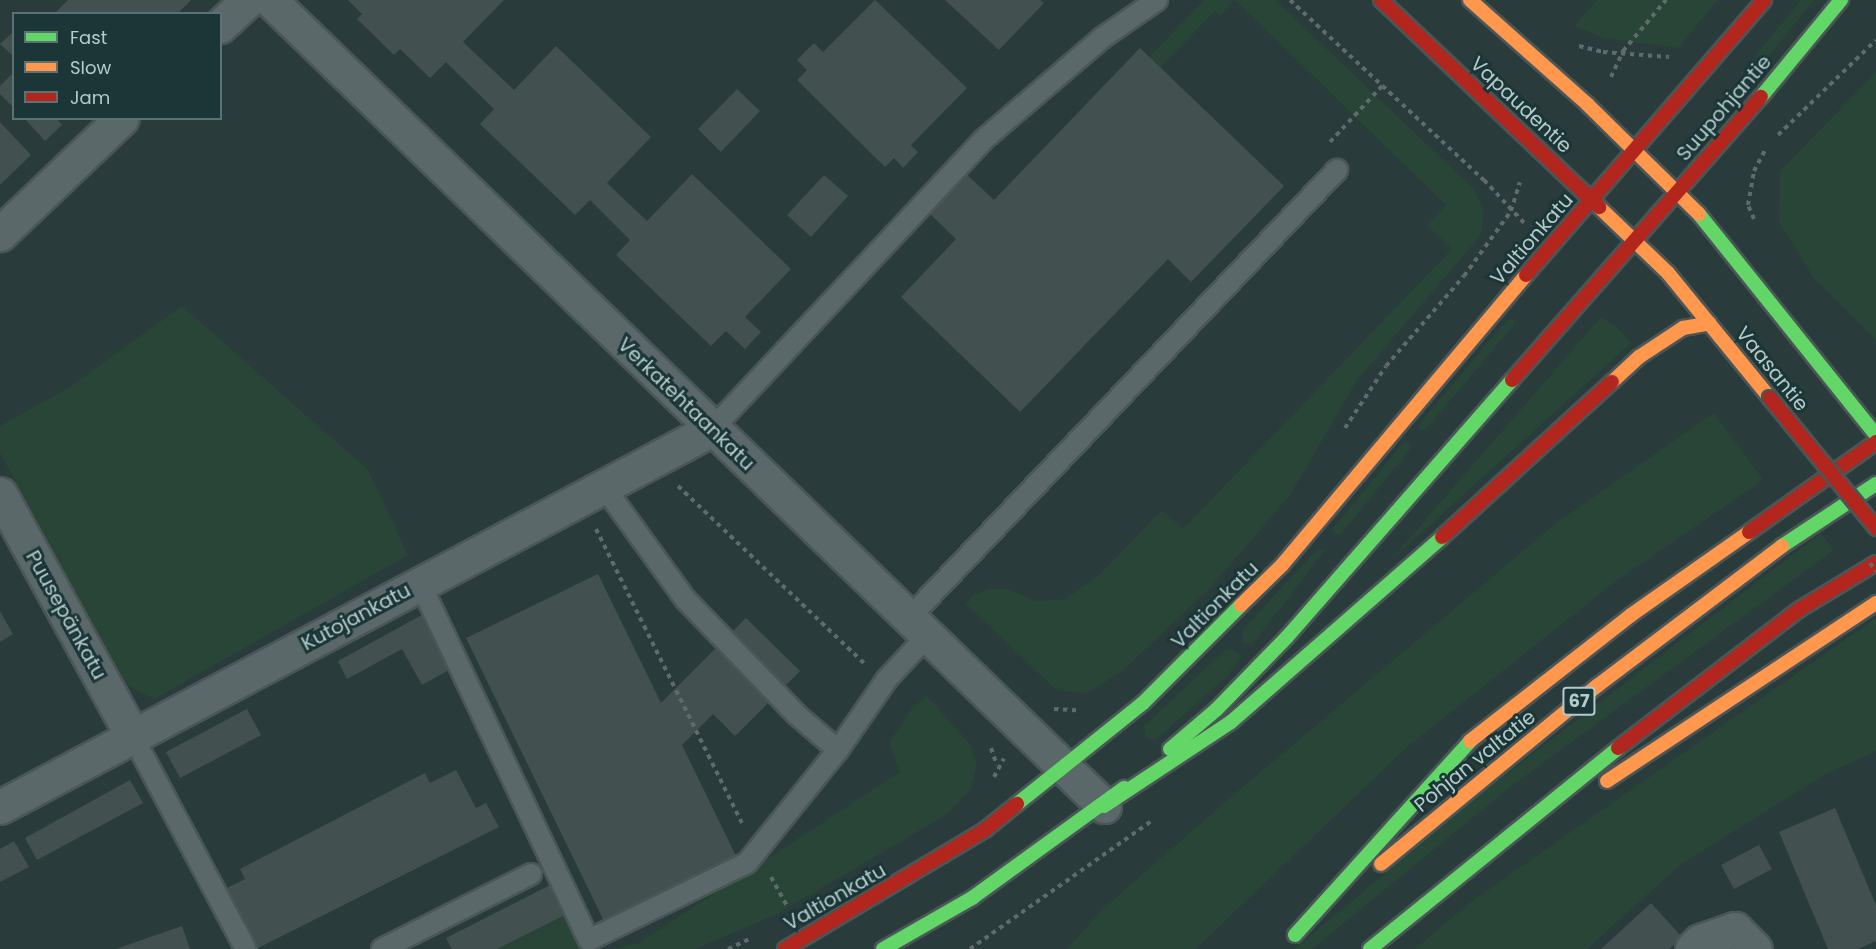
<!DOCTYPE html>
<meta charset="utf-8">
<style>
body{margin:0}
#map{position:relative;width:1876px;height:949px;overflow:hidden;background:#2a3b3b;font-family:Poppins,sans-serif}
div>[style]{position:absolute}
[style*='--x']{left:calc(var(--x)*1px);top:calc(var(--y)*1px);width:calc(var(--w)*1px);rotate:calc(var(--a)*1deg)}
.green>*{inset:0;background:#284538}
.building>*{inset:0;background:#435050}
.path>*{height:4px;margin-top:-2px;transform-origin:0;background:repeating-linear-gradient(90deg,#5f6c6b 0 4.5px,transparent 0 9px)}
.roads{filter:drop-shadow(2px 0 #4a5657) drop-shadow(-2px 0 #4a5657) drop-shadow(0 2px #4a5657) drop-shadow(0 -2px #4a5657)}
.lane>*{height:20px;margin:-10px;padding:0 10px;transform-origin:10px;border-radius:10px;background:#5b6869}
.street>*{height:33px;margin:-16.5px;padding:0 16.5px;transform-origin:16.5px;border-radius:16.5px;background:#5b6869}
.fast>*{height:14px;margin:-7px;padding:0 7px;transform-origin:7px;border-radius:7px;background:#63d668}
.slow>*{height:14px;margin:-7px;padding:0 7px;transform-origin:7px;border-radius:7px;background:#ff974d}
.jam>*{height:14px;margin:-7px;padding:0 7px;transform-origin:7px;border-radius:7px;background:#b3261e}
.path-bridge>*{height:4px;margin-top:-2px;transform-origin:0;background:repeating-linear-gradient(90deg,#5f6c6b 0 4.5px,transparent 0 9px)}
.bridges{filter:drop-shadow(2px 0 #485757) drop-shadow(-2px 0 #485757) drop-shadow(0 2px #485757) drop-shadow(0 -2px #485757)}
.jam-bridge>*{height:14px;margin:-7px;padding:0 7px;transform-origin:7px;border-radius:7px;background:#b3261e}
span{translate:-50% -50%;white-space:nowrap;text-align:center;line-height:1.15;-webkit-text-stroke:6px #1c3637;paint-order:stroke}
.shield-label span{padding:2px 4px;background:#1c3637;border:2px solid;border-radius:4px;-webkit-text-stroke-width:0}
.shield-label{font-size:18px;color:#b4cbcc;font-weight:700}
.street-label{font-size:20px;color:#b4cbcc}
.legend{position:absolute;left:12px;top:12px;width:210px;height:108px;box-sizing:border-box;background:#1c3637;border:2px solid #597273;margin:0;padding:8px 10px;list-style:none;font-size:18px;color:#b4cbcc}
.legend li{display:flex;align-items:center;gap:12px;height:30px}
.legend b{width:30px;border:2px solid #597273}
</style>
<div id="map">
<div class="green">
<i style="clip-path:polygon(1204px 0,1234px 0,1220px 16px,1215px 11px,1160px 68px,1149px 57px)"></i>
<i style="clip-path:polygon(1235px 0,1275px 0,1474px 189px,1484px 212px,1480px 236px,1357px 380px,1290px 495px,1210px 588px,1125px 669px,1086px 694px,1056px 690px,966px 604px,972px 596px,988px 589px,1008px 589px,1035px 601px,1065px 599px,1099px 575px,1162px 510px,1183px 529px,1452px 249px,1427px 225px,1446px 205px)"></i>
<i style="clip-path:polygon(1597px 0,1718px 0,1678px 48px,1604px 38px,1574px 26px)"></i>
<i style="clip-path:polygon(1801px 0,1814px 0,1765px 61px,1756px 61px,1755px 56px)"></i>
<i style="clip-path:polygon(1876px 72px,1876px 340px,1813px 277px,1779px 221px,1780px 171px)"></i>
<i style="clip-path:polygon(182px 306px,368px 470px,408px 555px,154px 699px,127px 685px,0 453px,0 426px,70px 387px)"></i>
<i style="clip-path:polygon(1601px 317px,1617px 327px,1631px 343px,1388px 563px)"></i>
<i style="clip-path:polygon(1507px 320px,1514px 320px,1514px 325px,1426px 429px,1419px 430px,1418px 425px)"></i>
<i style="clip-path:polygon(1714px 413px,1763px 480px,1616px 581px,1407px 747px,1196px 949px,1067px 949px,1103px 909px,1224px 803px,1555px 524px)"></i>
<i style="clip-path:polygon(1405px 441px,1412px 447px,1340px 535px,1334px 534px,1333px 528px)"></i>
<i style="clip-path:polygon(1821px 533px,1834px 550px,1510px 787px,1312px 949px,1294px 949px,1492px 785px)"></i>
<i style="clip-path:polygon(1318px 548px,1324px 551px,1253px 644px,1241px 643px,1243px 630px)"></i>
<i style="clip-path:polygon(1876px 618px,1876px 751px,1824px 775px,1681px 864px,1587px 949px,1415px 949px,1468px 904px)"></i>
<i style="clip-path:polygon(1233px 649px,1241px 657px,1227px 676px,1156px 740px,1145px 737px,1145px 725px,1223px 652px)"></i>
<i style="clip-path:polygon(927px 696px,969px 743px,977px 765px,970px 790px,946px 815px,775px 915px,695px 949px,614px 949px,639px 943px,900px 772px,889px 743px,913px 707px)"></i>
<i style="clip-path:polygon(567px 914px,580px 949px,497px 949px)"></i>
</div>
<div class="building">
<i style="clip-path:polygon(68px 0,191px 0,177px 14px,54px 14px)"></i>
<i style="clip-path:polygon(348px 0,504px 0,463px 42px,514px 90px,556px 46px,651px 137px,607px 183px,647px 221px,692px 174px,791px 269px,745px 317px,761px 332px,745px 349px,726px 331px,711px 346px,616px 255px,630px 240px,590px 200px,575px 215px,480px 124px,494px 109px,446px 62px,430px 78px,400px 49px,394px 55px,357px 19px,362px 14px)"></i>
<i style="clip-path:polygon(875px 0,967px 88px,911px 145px,918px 152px,903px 168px,894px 158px,885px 167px,797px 80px,807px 70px,797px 60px,814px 43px,823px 52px)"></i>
<i style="clip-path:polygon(945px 0,1040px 0,1044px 3px,999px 50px)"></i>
<i style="clip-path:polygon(14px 31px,14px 57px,0 44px)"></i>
<i style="clip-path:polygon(1140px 48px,1284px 186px,1191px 282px,1168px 259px,1020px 412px,901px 297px,956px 239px,925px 209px,962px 170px,994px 200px)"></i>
<i style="clip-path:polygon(12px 74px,14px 75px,14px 108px,0 94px,0 86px)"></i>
<i style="clip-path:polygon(737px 89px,760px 111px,721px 152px,698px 129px)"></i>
<i style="clip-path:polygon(24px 118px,56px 118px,62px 125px,45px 141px)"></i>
<i style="clip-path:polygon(0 122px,31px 155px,0 185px)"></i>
<i style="clip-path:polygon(824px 175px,848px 196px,811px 237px,787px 215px)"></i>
<i style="clip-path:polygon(598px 574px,661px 703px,746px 618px,800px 671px,735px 736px,713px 714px,682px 745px,736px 856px,604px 921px,466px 638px)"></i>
<i style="clip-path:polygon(0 611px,13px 634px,0 642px)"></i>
<i style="clip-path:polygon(422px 615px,451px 669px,422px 685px,402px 649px,347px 679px,338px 661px)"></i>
<i style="clip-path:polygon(247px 709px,261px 735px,180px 778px,166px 752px)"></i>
<i style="clip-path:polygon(456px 770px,476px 808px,486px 803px,499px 827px,256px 949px,225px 889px,245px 879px,240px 869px,425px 773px,430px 783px)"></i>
<i style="clip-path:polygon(130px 780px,143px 803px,37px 860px,25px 838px)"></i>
<i style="clip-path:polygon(1835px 808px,1876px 905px,1876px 941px,1858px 949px,1828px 949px,1779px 832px)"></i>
<i style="clip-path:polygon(14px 841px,29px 867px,0 882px,0 849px)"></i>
<i style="clip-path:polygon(1759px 845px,1772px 869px,1734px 889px,1721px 865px)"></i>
<i style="clip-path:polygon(552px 884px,567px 914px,497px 949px,452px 949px,446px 938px)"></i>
<i style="clip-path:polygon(1651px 903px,1682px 937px,1669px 949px,1601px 949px)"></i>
<i style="clip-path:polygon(182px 926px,190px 949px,116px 949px)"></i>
</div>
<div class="path">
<i style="--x:1290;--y:0;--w:265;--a:42.9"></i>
<i style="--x:1484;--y:180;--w:59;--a:47.1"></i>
<i style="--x:1579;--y:46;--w:25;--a:14"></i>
<i style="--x:1603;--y:52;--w:66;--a:4.3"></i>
<i style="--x:1611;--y:77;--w:29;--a:-65"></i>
<i style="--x:1623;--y:51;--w:67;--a:-49.9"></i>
<i style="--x:1778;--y:135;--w:136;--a:-44.1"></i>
<i style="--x:1330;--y:142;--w:78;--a:-47.1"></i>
<i style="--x:1754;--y:219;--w:15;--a:-113"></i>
<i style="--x:1748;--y:205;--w:35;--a:-80"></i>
<i style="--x:1754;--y:171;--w:24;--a:-62"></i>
<i style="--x:1345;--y:428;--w:74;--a:-56.5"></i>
<i style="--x:1386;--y:366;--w:119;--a:-49.1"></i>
<i style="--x:1464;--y:276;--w:80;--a:-54.1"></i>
<i style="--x:1511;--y:211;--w:30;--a:-73"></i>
<i style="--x:678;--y:486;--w:257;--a:43.6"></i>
<i style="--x:596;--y:529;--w:328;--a:63.6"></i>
<i style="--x:1054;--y:709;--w:22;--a:3"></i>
<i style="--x:991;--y:748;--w:18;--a:71"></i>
<i style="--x:994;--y:777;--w:21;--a:-62"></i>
<i style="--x:771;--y:877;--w:35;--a:61"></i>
<i style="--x:728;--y:949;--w:26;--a:-25"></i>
<i style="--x:970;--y:949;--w:224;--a:-35.2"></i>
</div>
<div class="roads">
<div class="lane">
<i style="--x:712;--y:429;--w:395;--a:-46.8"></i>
<i style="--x:982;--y:141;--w:158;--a:-40.6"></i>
<i style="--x:1102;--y:38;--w:67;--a:-34.6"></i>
<i style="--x:604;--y:487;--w:138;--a:54.1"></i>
<i style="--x:685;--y:599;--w:161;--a:46"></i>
<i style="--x:797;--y:715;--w:54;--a:40.5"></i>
<i style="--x:838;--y:750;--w:86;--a:-55.4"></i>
<i style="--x:887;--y:679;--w:60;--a:-47"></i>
<i style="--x:420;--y:583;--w:395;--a:64.7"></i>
<i style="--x:589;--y:940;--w:176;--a:-26"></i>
<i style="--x:747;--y:863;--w:145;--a:-51.2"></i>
<i style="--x:909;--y:618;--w:620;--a:-46.31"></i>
<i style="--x:132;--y:735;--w:242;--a:62"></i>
<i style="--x:382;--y:949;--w:167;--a:-26.7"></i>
</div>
<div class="street">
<i style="--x:270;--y:0;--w:1160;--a:44.02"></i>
<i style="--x:220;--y:26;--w:38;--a:-43"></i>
<i style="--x:0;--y:234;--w:168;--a:-43.6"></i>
<i style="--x:0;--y:494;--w:275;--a:61.3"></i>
<i style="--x:0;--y:807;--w:806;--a:-27.96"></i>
<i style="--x:1692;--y:949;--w:11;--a:-45"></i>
<i style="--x:1700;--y:941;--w:37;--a:-19"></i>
<i style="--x:1735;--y:929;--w:28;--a:45"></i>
</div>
<div class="fast">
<i style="--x:1761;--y:97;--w:126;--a:-50.5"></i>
<i style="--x:1699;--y:214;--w:283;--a:51.3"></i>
<i style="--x:1782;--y:546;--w:113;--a:-33.4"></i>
<i style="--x:1170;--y:749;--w:60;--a:-40.3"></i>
<i style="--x:1216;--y:710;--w:102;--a:-45.8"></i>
<i style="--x:1287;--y:637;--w:342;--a:-48.8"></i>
<i style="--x:1017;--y:804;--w:161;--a:-38.7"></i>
<i style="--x:1143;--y:703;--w:139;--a:-45"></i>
<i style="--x:1104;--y:806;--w:152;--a:-33.5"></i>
<i style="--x:1231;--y:722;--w:281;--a:-41.2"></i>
<i style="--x:1295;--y:935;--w:261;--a:-47.9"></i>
<i style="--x:883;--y:949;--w:103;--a:-29.8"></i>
<i style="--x:972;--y:898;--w:188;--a:-35.9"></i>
<i style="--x:1370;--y:949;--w:319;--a:-39"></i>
</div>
<div class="slow">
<i style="--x:1470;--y:0;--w:157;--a:41.6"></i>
<i style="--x:1587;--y:104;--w:157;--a:44.5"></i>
<i style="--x:1599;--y:207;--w:95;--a:43.7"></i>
<i style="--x:1668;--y:273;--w:161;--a:50.8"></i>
<i style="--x:1612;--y:382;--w:37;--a:-43"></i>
<i style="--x:1639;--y:357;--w:53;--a:-33.4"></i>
<i style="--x:1683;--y:328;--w:27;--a:-10"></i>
<i style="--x:1241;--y:605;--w:57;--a:-44.3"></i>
<i style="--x:1282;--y:565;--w:379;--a:-49.9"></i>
<i style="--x:1470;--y:741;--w:204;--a:-38"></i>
<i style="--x:1631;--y:615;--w:144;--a:-35.1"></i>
<i style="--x:1607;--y:781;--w:323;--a:-33.5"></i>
<i style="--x:1381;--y:864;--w:280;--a:-39.5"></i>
<i style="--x:1597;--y:686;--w:232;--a:-37.1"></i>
</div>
<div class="jam">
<i style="--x:1381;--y:0;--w:301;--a:43.5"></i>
<i style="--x:1526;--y:275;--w:364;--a:-49.1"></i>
<i style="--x:1512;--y:380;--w:377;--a:-48.7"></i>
<i style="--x:1749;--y:532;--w:156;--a:-35.3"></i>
<i style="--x:1442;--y:537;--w:230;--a:-42.4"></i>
<i style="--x:1618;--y:748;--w:229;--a:-37.4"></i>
<i style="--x:1800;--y:609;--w:89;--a:-31.2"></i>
<i style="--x:785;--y:949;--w:234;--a:-30.8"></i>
<i style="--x:986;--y:829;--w:40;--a:-39"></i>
</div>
</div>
<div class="path-bridge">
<i style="--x:1870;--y:563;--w:10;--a:53"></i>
</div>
<div class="bridges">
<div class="jam-bridge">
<i style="--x:1770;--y:398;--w:168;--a:50.8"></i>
</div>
</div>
<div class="shield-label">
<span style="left:1579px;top:701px">67</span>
</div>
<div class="street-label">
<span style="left:1521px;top:105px;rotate:43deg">Vapaudentie</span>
<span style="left:1724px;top:108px;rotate:-49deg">Suupohjantie</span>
<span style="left:1532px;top:239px;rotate:-49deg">Valtionkatu</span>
<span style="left:1772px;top:369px;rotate:51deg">Vaasantie</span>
<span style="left:686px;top:404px;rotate:44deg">Verkatehtaankatu</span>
<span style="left:1215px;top:605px;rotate:-45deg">Valtionkatu</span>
<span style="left:66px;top:615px;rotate:61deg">Puusepänkatu</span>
<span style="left:356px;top:617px;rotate:-28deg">Kutojankatu</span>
<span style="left:1475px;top:761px;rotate:-39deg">Pohjan valtatie</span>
<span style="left:835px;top:897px;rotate:-30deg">Valtionkatu</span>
</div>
<ul class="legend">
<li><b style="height:8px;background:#63d668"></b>Fast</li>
<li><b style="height:8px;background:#ff974d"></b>Slow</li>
<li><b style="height:8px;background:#b3261e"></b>Jam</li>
</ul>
</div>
